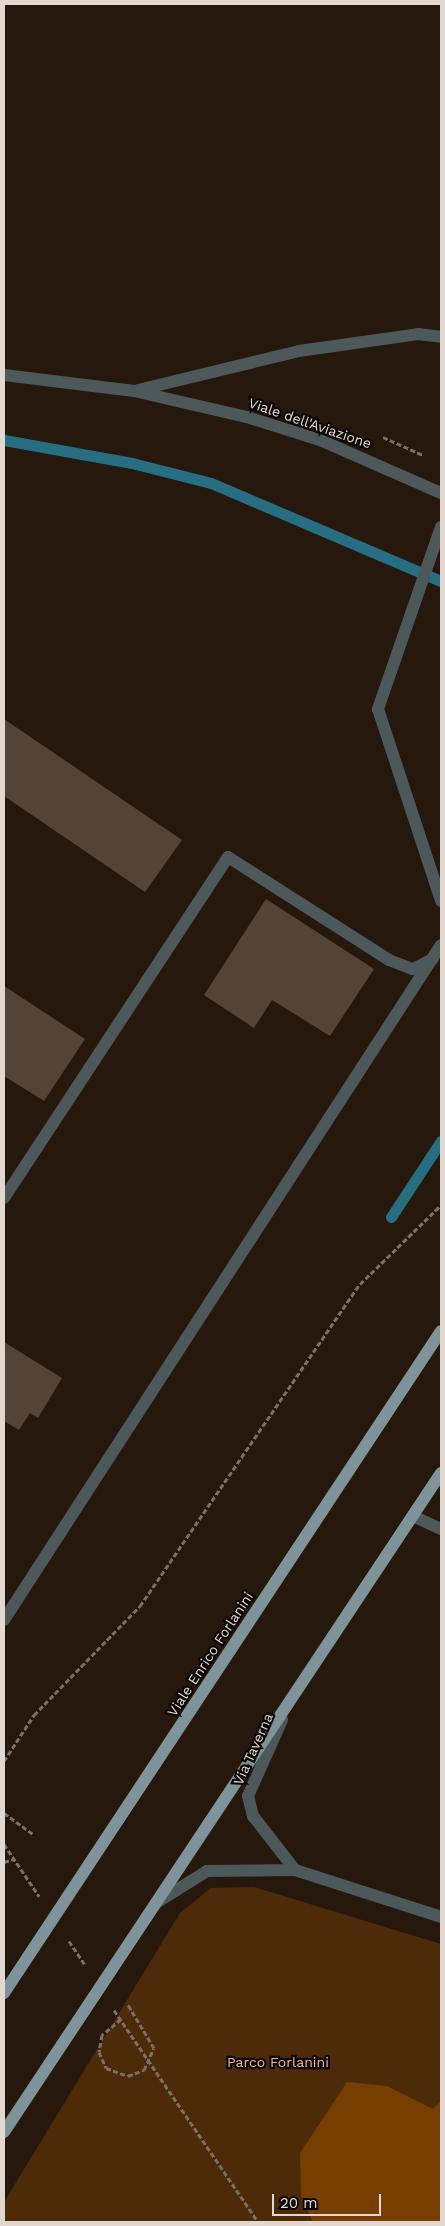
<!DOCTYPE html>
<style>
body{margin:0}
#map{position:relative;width:445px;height:2226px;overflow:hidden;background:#27180d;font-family:"Work Sans",sans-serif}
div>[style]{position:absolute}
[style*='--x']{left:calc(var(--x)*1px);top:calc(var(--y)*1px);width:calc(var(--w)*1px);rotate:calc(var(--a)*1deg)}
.green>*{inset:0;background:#4d2a08}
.forest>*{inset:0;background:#763e00}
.stream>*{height:11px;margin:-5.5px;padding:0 5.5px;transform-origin:5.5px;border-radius:5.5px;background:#266f82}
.building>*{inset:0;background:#544437}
.path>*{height:3px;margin-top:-1.5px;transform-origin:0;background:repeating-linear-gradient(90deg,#7c6f66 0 5px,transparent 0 7.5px)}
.lane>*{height:12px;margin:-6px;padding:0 6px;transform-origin:6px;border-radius:6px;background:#4d585b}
.street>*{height:12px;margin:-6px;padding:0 6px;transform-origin:6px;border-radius:6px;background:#4d585b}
.primary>*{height:12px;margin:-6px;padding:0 6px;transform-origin:6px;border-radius:6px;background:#7e949a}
span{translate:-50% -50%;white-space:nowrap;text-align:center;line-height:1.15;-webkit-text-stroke:4.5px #0b0603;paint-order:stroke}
.street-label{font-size:14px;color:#e2d8d0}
.park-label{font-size:14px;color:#f4b787}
.frame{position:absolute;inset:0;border:5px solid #e2d8d0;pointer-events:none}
.scale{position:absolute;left:272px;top:2194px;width:109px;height:22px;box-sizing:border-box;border:2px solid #e2d8d0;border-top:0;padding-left:6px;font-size:15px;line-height:18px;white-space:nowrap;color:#e2d8d0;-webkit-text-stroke:4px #0b0603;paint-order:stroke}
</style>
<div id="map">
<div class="green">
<i style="clip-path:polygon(254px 1887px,441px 1944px,441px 2222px,4px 2222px,4px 2202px,180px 1913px,211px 1888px)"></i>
</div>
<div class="forest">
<i style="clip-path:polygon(347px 2082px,387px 2086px,433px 2109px,441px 2101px,441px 2222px,313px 2222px,301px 2196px,300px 2153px)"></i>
</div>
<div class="stream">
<i style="--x:4;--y:440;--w:130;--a:10.2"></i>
<i style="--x:132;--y:463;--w:81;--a:14.2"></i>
<i style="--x:211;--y:483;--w:250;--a:23.1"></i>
<i style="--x:391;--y:1217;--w:91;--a:-56.7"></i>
</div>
<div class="building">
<i style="clip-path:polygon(4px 719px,182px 840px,145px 892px,4px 796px)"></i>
<i style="clip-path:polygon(266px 899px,374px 969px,330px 1036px,272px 1000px,254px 1028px,204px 995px)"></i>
<i style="clip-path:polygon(4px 986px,85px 1039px,44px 1101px,4px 1076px)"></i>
<i style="clip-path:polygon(4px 1342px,62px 1378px,38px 1418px,30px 1413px,19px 1430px,4px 1421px)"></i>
</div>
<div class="path">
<i style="--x:383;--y:437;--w:44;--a:24.2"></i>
<i style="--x:4;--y:1761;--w:55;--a:-56.9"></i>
<i style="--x:34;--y:1715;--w:152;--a:-45.8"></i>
<i style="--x:140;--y:1606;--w:390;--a:-55.7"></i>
<i style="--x:360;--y:1284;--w:113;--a:-44.3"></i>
<i style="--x:4;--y:1813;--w:36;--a:36"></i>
<i style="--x:4;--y:1844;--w:63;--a:56.1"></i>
<i style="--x:4;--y:1862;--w:10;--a:-17"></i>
<i style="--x:69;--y:1941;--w:29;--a:56"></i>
<i style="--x:114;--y:2010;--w:256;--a:55.8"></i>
<i style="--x:121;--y:2019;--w:25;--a:140"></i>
<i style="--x:102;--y:2035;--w:17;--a:100"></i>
<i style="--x:99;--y:2052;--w:17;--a:66"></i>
<i style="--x:106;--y:2068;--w:23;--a:20"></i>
<i style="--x:128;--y:2076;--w:17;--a:-21"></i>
<i style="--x:144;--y:2070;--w:24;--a:-66"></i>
<i style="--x:154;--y:2048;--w:52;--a:-121"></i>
</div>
<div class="lane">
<i style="--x:441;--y:527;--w:193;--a:109.1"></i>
<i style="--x:378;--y:709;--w:202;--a:71.8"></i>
<i style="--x:4;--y:1198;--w:408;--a:-56.7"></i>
<i style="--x:228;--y:857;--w:191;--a:32.6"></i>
<i style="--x:389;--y:960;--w:26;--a:21"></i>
<i style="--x:413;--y:969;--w:22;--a:-27"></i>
<i style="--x:413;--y:1516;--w:31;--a:25"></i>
<i style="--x:4;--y:1620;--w:804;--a:-57.08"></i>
</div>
<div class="street">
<i style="--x:4;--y:375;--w:131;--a:7"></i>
<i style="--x:134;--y:391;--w:116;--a:13"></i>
<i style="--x:247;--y:417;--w:77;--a:17.5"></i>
<i style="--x:320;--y:440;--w:132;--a:23.7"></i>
<i style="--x:138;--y:390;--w:166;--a:-13.6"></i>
<i style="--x:299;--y:351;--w:120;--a:-8.1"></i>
<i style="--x:418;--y:334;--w:23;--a:7"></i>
<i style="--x:282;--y:1720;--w:83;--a:114.1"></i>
<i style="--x:248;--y:1796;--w:21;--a:76"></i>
<i style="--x:253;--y:1816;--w:68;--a:52.1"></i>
<i style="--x:156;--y:1903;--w:60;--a:-32.1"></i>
<i style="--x:207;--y:1871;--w:88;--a:-0.7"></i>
<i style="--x:295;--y:1870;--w:153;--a:17.8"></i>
</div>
<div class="primary">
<i style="--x:4;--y:1993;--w:793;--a:-56.57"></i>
<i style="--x:4;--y:2132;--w:791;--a:-56.45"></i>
</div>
<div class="street-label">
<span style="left:310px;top:423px;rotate:19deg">Viale dell'Aviazione</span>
<span style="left:210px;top:1654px;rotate:-57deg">Viale Enrico Forlanini</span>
<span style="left:253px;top:1749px;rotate:-66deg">Via Taverna</span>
</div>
<div class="park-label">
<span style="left:278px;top:2062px">Parco Forlanini</span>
</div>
<div class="frame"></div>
<div class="scale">20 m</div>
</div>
